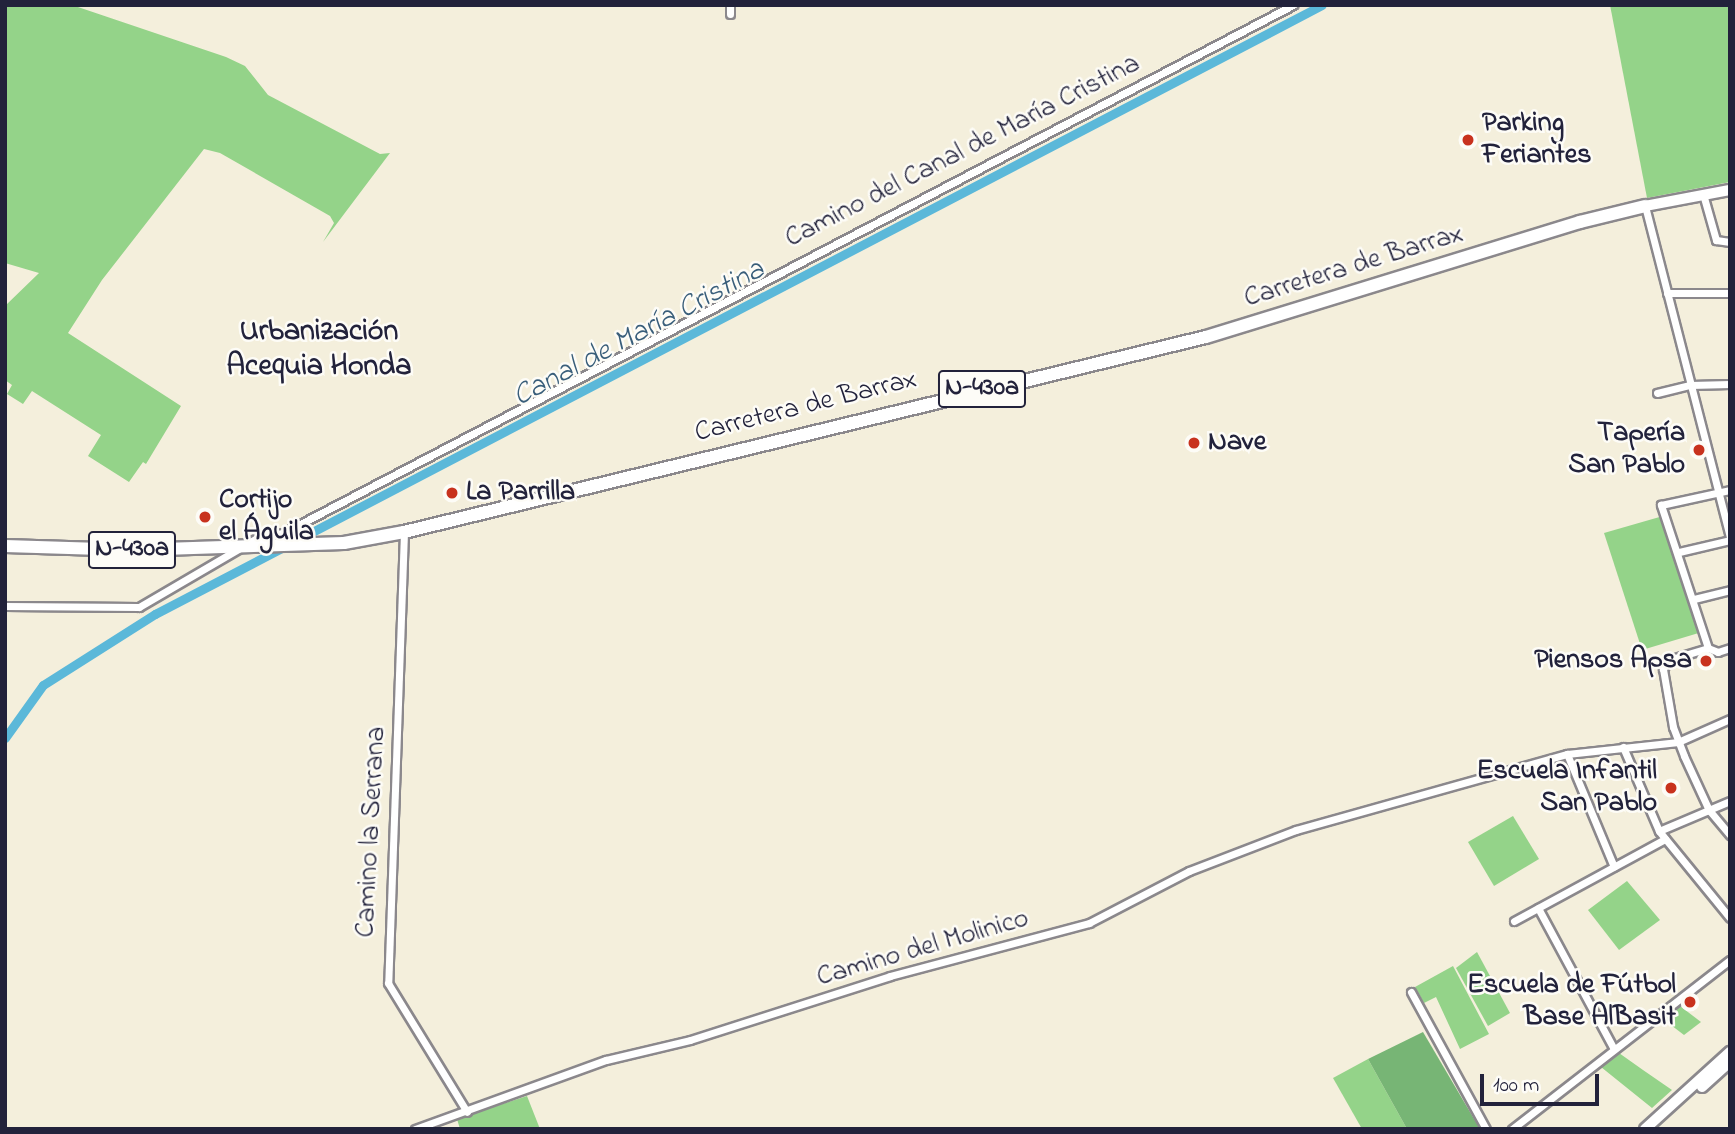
<!DOCTYPE html>
<meta charset="utf-8">
<style>
body{margin:0}
#map{position:relative;width:1735px;height:1134px;overflow:hidden;background:#f4efdc;font-family:"Indie Flower",sans-serif}
div>[style]{position:absolute}
[style*='--x']{left:calc(var(--x)*1px);top:calc(var(--y)*1px);width:calc(var(--w)*1px);rotate:calc(var(--a)*1deg)}
.green>*{inset:0;background:#94d389}
.forest>*{inset:0;background:#77b575}
.canal>*{height:9px;margin:-4.5px;padding:0 4.5px;transform-origin:4.5px;border-radius:4.5px;background:#5bb8d9}
.roads{filter:drop-shadow(2px 0 #8b888c) drop-shadow(-2px 0 #8b888c) drop-shadow(0 2px #8b888c) drop-shadow(0 -2px #8b888c)}
.street>*{height:7px;margin:-3.5px;padding:0 3.5px;transform-origin:3.5px;border-radius:3.5px;background:#fff}
.primary>*{height:10px;margin:-5px;padding:0 5px;transform-origin:5px;border-radius:5px;background:#fff}
.highway>*{height:12px;margin:-6px;padding:0 6px;transform-origin:6px;border-radius:6px;background:#fff}
.dots>*{width:19px;height:19px;translate:-50% -50%;box-sizing:border-box;border:4px solid #fdfcf7;border-radius:50%}
span{translate:-50% -50%;white-space:nowrap;text-align:center;line-height:1.15;-webkit-text-stroke:5px #fdfcf7;paint-order:stroke}
.shield-label span{padding:2px 5px;background:#fdfcf7;border:2px solid;border-radius:5px;-webkit-text-stroke-width:0}
.shield-label{font-size:26px;color:#22223b;font-weight:700}
.poi-label{font-size:28px;color:#22223b;font-weight:700}
.left{translate:0 -50%;text-align:left}
.right{translate:-100% -50%;text-align:right}
.street-label{font-size:28px;color:#22223b}
.neighbourhood-label{font-size:30px;color:#22223b;font-weight:700}
.water-label{font-size:30px;color:#395e7a;font-style:italic}
.frame{position:absolute;inset:0;border:7px solid #22223b;pointer-events:none}
.scale{position:absolute;left:1480px;top:1074px;width:119px;height:32px;box-sizing:border-box;border:4px solid #22223b;border-top:0;padding-left:9px;font-size:21px;line-height:24px;white-space:nowrap;color:#22223b;-webkit-text-stroke:5px #fdfcf7;paint-order:stroke}
</style>
<div id="map">
<div class="green">
<i style="clip-path:polygon(5px 5px,72px 5px,226px 57px,245px 66px,268px 95px,380px 154px,390px 153px,323px 242px,334px 223px,330px 216px,220px 153px,204px 149px,102px 280px,68px 333px,181px 406px,146px 464px,143px 462px,129px 482px,88px 456px,101px 435px,32px 391px,23px 404px,7px 394px,12px 385px,5px 380px,5px 306px,39px 273px,5px 263px)"></i>
<i style="clip-path:polygon(1610px 5px,1730px 5px,1730px 182px,1647px 198px)"></i>
<i style="clip-path:polygon(1663px 516px,1702px 632px,1642px 650px,1604px 533px)"></i>
<i style="clip-path:polygon(1513px 816px,1539px 859px,1494px 886px,1468px 842px)"></i>
<i style="clip-path:polygon(1627px 881px,1660px 920px,1619px 950px,1588px 910px)"></i>
<i style="clip-path:polygon(1477px 952px,1510px 1013px,1488px 1026px,1456px 968px)"></i>
<i style="clip-path:polygon(1453px 966px,1489px 1034px,1460px 1049px,1436px 997px,1424px 1003px,1415px 987px)"></i>
<i style="clip-path:polygon(1680px 1006px,1701px 1022px,1684px 1035px,1663px 1019px)"></i>
<i style="clip-path:polygon(1619px 1053px,1643px 1070px,1672px 1090px,1652px 1108px,1601px 1067px)"></i>
<i style="clip-path:polygon(1368px 1059px,1407px 1129px,1362px 1129px,1333px 1078px)"></i>
<i style="clip-path:polygon(527px 1096px,540px 1129px,460px 1129px,457px 1119px)"></i>
</div>
<div class="forest">
<i style="clip-path:polygon(1423px 1032px,1433px 1049px,1480px 1129px,1407px 1129px,1368px 1059px)"></i>
</div>
<div class="canal">
<i style="--x:5;--y:738;--w:65;--a:-54.4"></i>
<i style="--x:43;--y:685;--w:133;--a:-32.4"></i>
<i style="--x:155;--y:614;--w:1316;--a:-27.56"></i>
</div>
<div class="roads">
<div class="street">
<i style="--x:730;--y:14;--w:9;--a:-90"></i>
<i style="--x:1703;--y:194;--w:48;--a:74.2"></i>
<i style="--x:1716;--y:240;--w:14;--a:8"></i>
<i style="--x:1645;--y:206;--w:342;--a:75.6"></i>
<i style="--x:1667;--y:293;--w:63;--a:0"></i>
<i style="--x:1657;--y:393;--w:34;--a:-14"></i>
<i style="--x:1690;--y:385;--w:40;--a:-1.4"></i>
<i style="--x:404;--y:532;--w:451;--a:92"></i>
<i style="--x:388;--y:983;--w:151;--a:58.5"></i>
<i style="--x:1679;--y:552;--w:52;--a:-13.2"></i>
<i style="--x:1694;--y:599;--w:37;--a:-14"></i>
<i style="--x:5;--y:606;--w:134;--a:0.4"></i>
<i style="--x:139;--y:607;--w:137;--a:-30.3"></i>
<i style="--x:257;--y:538;--w:26;--a:-11"></i>
<i style="--x:283;--y:533;--w:1140;--a:-27.6"></i>
<i style="--x:1708;--y:648;--w:151;--a:-108.2"></i>
<i style="--x:1661;--y:505;--w:71;--a:-12.3"></i>
<i style="--x:1730;--y:648;--w:13;--a:162"></i>
<i style="--x:1718;--y:652;--w:11;--a:-158"></i>
<i style="--x:1708;--y:648;--w:28;--a:163"></i>
<i style="--x:1681;--y:656;--w:13;--a:162"></i>
<i style="--x:1669;--y:660;--w:11;--a:124"></i>
<i style="--x:1663;--y:669;--w:59;--a:80.2"></i>
<i style="--x:1673;--y:727;--w:31;--a:69"></i>
<i style="--x:1684;--y:756;--w:60;--a:65.2"></i>
<i style="--x:1709;--y:810;--w:33;--a:50"></i>
<i style="--x:1623;--y:747;--w:91;--a:66.8"></i>
<i style="--x:1659;--y:831;--w:112;--a:50.8"></i>
<i style="--x:1567;--y:754;--w:122;--a:67.4"></i>
<i style="--x:1659;--y:831;--w:77;--a:-22.9"></i>
<i style="--x:1538;--y:908;--w:160;--a:61.7"></i>
<i style="--x:1514;--y:921;--w:172;--a:-28.5"></i>
<i style="--x:1411;--y:992;--w:156;--a:61.3"></i>
<i style="--x:415;--y:1129;--w:203;--a:-19.9"></i>
<i style="--x:606;--y:1060;--w:86;--a:-13.4"></i>
<i style="--x:690;--y:1040;--w:210;--a:-17.7"></i>
<i style="--x:890;--y:976;--w:206;--a:-14.9"></i>
<i style="--x:1089;--y:923;--w:113;--a:-27.5"></i>
<i style="--x:1189;--y:871;--w:115;--a:-21"></i>
<i style="--x:1296;--y:830;--w:281;--a:-15.7"></i>
<i style="--x:1567;--y:754;--w:112;--a:-6.2"></i>
<i style="--x:1678;--y:742;--w:57;--a:-23.9"></i>
<i style="--x:1512;--y:1129;--w:276;--a:-37.8"></i>
</div>
<div class="primary">
<i style="--x:1645;--y:206;--w:86;--a:-10.7"></i>
<i style="--x:1702;--y:1087;--w:38;--a:-42"></i>
<i style="--x:1645;--y:1129;--w:115;--a:-42.2"></i>
</div>
<div class="highway">
<i style="--x:5;--y:546;--w:128;--a:1.8"></i>
<i style="--x:133;--y:550;--w:211;--a:-1.9"></i>
<i style="--x:344;--y:543;--w:61;--a:-10.4"></i>
<i style="--x:404;--y:532;--w:825;--a:-13.67"></i>
<i style="--x:1206;--y:337;--w:391;--a:-17.1"></i>
<i style="--x:1580;--y:222;--w:67;--a:-13.8"></i>
</div>
</div>
<div class="dots">
<i style="left:1468px;top:140px;background:#c8321e"></i>
<i style="left:1194px;top:443px;background:#c8321e"></i>
<i style="left:1699px;top:450px;background:#c8321e"></i>
<i style="left:452px;top:493px;background:#c8321e"></i>
<i style="left:205px;top:517px;background:#c8321e"></i>
<i style="left:1706px;top:661px;background:#c8321e"></i>
<i style="left:1671px;top:788px;background:#c8321e"></i>
<i style="left:1690px;top:1002px;background:#c8321e"></i>
</div>
<div class="shield-label">
<span style="left:982px;top:389px">N-430a</span>
<span style="left:132px;top:550px">N-430a</span>
</div>
<div class="poi-label">
<span class="left" style="left:1482px;top:140px">Parking<br>Feriantes</span>
<span class="right" style="left:1685px;top:450px">Tapería<br>San Pablo</span>
<span class="left" style="left:1208px;top:443px">Nave</span>
<span class="left" style="left:466px;top:493px">La Parrilla</span>
<span class="left" style="left:219px;top:517px">Cortijo<br>el Águila</span>
<span class="right" style="left:1692px;top:661px">Piensos Apsa</span>
<span class="right" style="left:1657px;top:788px">Escuela Infantil<br>San Pablo</span>
<span class="right" style="left:1676px;top:1002px">Escuela de Fútbol<br>Base AlBasit</span>
</div>
<div class="street-label">
<span style="left:963px;top:152px;rotate:-27deg">Camino del Canal de María Cristina</span>
<span style="left:1354px;top:267px;rotate:-17deg">Carretera de Barrax</span>
<span style="left:806px;top:407px;rotate:-14deg">Carretera de Barrax</span>
<span style="left:372px;top:832px;rotate:-87deg">Camino la Serrana</span>
<span style="left:923px;top:949px;rotate:-16deg">Camino del Molinico</span>
</div>
<div class="neighbourhood-label">
<span style="left:319px;top:349px">Urbanización<br>Acequia Honda</span>
</div>
<div class="water-label">
<span style="left:639px;top:334px;rotate:-28deg">Canal de María Cristina</span>
</div>
<div class="frame"></div>
<div class="scale">100 m</div>
</div>
